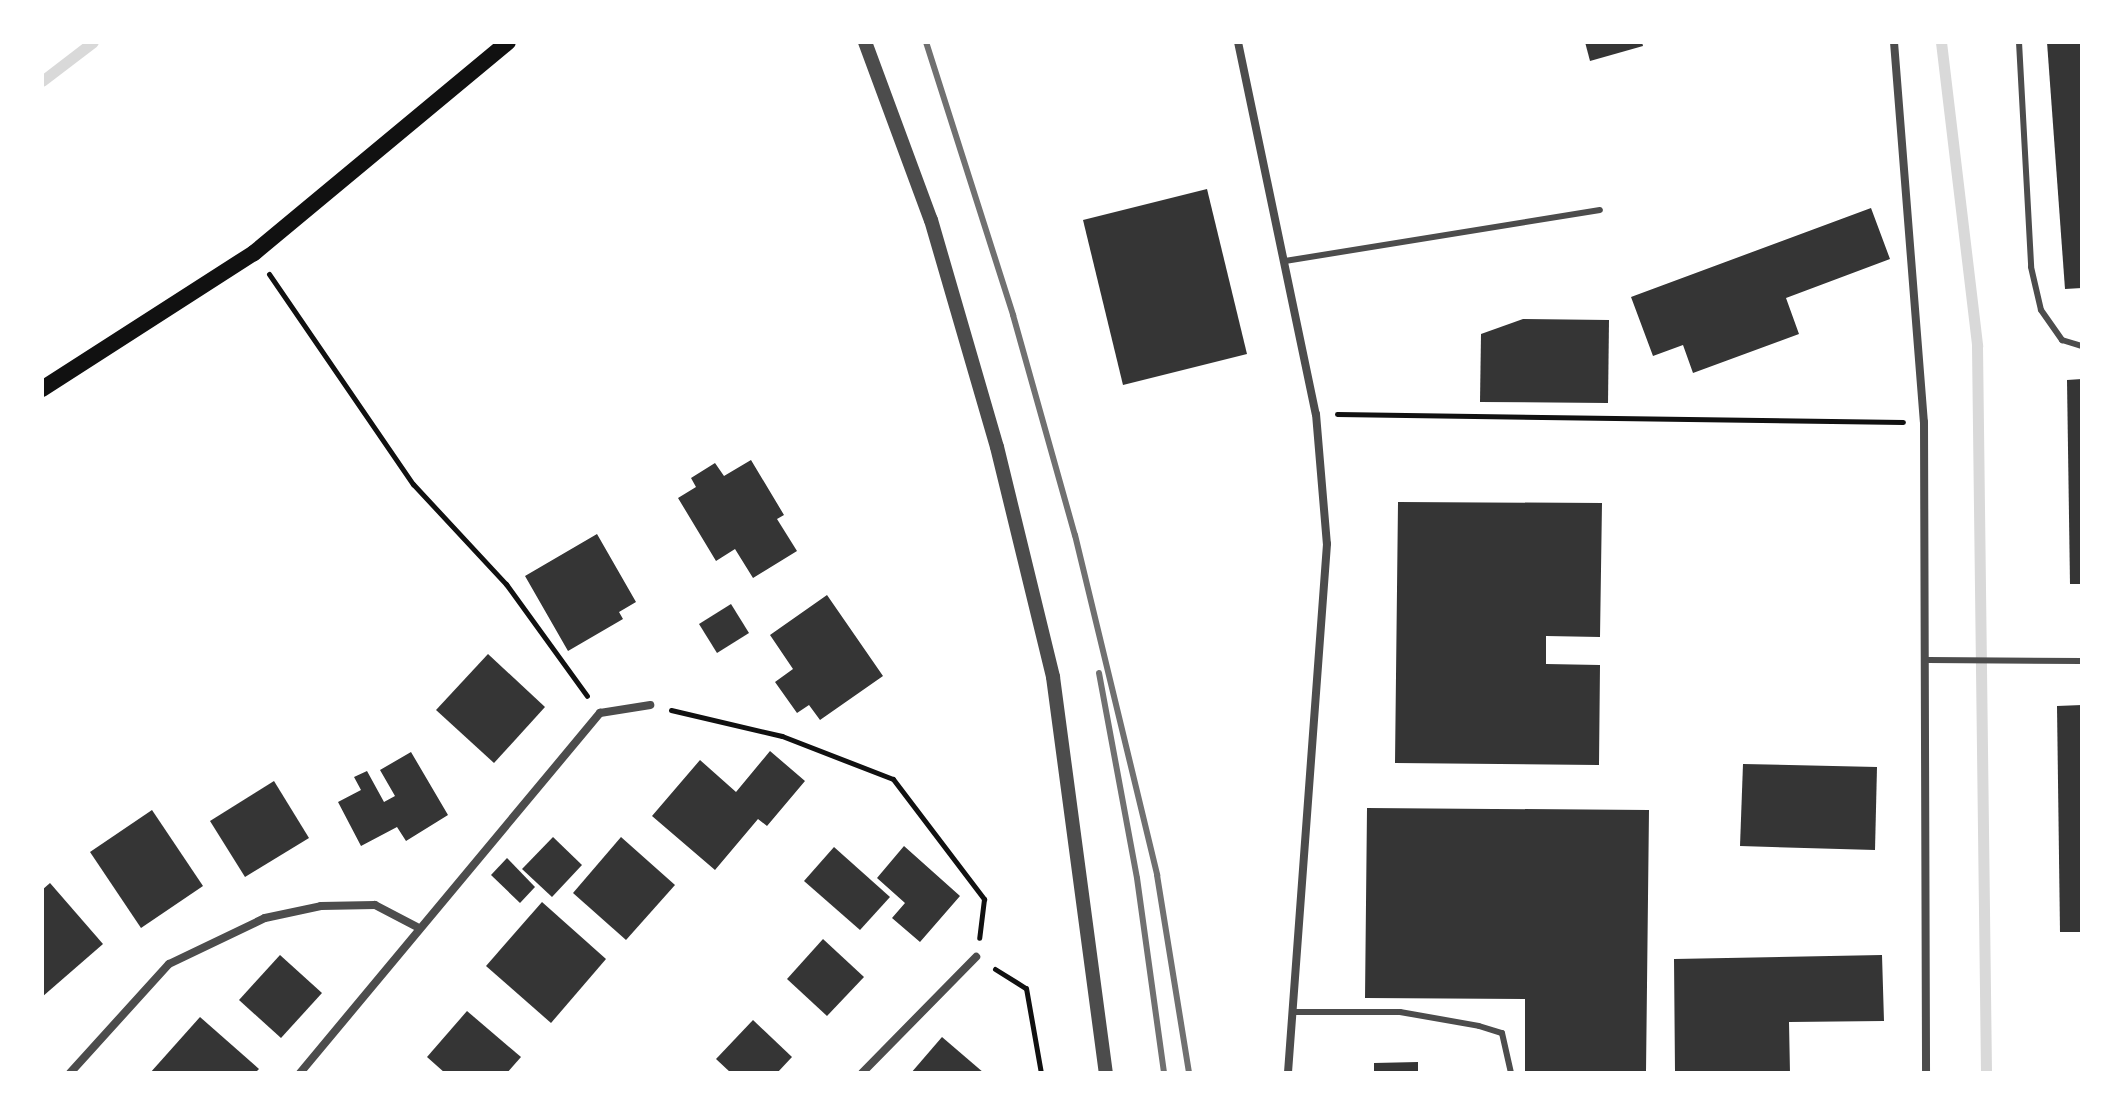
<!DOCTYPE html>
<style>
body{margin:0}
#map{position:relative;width:2124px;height:1115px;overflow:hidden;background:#fff;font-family:"Noto Sans",sans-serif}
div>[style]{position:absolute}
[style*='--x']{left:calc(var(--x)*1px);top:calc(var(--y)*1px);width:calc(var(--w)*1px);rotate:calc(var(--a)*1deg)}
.stream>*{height:11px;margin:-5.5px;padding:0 5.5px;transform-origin:5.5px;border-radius:5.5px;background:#d9d9d9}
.building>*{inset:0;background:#353535}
.path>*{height:5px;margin:-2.5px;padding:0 2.5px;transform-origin:2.5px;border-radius:2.5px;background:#111}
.service>*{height:6px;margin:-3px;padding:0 3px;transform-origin:3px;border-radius:3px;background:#4c4c4c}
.minor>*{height:8px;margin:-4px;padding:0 4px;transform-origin:4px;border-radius:4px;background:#4c4c4c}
.tertiary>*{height:14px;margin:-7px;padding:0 7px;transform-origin:7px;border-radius:7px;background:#4c4c4c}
.secondary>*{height:16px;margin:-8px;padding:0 8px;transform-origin:8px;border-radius:8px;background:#111}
.rail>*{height:6px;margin:-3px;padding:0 3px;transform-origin:3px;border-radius:3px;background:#707070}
span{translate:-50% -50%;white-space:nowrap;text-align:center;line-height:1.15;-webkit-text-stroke:7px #fff;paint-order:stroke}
.frame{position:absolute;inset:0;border:44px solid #fff;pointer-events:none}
</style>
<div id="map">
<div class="stream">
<i style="--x:1941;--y:42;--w:306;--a:83.2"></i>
<i style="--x:1977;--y:346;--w:727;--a:89.29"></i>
<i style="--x:42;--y:81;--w:64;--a:-37.4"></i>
</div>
<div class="building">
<i style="clip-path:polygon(1585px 42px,1642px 42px,1643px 46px,1590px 61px)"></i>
<i style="clip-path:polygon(2047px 42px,2082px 42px,2082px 288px,2065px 289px)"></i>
<i style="clip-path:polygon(1207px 189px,1247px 354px,1123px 385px,1083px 220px)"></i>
<i style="clip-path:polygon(1871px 208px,1890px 259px,1786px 298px,1799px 334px,1693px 373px,1683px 345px,1653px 356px,1631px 297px)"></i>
<i style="clip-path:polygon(1523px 319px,1609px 320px,1608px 403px,1480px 402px,1481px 334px)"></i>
<i style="clip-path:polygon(2082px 379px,2082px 584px,2070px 584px,2067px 380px)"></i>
<i style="clip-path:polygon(751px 460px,784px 515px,777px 519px,797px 551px,753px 578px,735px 549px,716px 561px,678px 498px,696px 487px,691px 478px,715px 463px,724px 476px)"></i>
<i style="clip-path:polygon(1398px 502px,1602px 503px,1600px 637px,1546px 636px,1546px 664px,1600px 665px,1599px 765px,1395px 763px)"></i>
<i style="clip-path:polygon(597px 534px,636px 602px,619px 612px,623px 619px,568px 651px,525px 576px)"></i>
<i style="clip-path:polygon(827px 595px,883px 676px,820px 720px,809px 705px,797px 713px,775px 682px,793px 669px,770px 635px)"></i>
<i style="clip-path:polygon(731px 604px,749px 633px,717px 653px,699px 624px)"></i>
<i style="clip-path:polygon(488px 654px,545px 707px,494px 763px,436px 710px)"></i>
<i style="clip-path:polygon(2082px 705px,2082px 932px,2060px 932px,2057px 706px)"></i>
<i style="clip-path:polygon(770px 751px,805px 781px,767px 826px,758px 819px,715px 870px,652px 816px,700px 760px,736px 792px)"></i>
<i style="clip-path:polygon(411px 752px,448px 815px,406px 841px,397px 827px,361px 846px,338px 802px,361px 790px,354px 777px,367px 771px,384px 802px,395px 796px,380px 770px)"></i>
<i style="clip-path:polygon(1743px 764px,1877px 767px,1875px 850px,1740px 846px)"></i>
<i style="clip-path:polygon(274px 781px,309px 838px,245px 877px,210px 821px)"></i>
<i style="clip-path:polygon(1367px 808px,1649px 810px,1646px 1073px,1525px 1073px,1525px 999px,1365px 998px)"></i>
<i style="clip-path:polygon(152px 810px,203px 886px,141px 928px,90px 852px)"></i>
<i style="clip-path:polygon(553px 837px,582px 865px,552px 897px,522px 869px)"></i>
<i style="clip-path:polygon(621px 837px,675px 885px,626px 940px,573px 893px)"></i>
<i style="clip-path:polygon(904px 846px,960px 896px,920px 942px,892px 918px,905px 903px,877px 878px)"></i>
<i style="clip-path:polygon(834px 847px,890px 897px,860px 930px,804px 881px)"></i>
<i style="clip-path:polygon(507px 858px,535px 887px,520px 903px,491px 875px)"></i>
<i style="clip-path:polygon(50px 883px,103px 944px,42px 997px,42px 890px)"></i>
<i style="clip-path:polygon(542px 902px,606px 959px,551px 1023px,486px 966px)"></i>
<i style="clip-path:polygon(823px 939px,864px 977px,827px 1016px,787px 979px)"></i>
<i style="clip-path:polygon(280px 955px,322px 993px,281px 1038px,239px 1000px)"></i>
<i style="clip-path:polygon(1882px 955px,1884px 1021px,1789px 1022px,1790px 1073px,1675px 1073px,1674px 959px)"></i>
<i style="clip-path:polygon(467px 1011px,521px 1057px,507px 1073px,445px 1073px,427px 1057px)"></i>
<i style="clip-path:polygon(200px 1017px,259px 1069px,255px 1073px,150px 1073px)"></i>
<i style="clip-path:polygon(753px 1020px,792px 1057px,777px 1073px,731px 1073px,716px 1059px)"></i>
<i style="clip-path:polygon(942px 1037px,984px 1073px,911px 1073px)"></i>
<i style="clip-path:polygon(1418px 1062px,1418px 1073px,1374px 1073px,1374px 1063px)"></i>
</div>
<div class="path">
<i style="--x:269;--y:274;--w:255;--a:55.6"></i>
<i style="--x:413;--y:484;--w:137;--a:47.1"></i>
<i style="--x:506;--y:584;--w:138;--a:54.1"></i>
<i style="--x:1337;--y:414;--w:566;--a:0.81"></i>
<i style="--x:671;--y:710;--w:114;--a:13.2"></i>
<i style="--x:782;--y:736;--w:119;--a:21.2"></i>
<i style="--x:893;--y:779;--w:151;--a:52.8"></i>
<i style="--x:984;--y:899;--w:39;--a:97"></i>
<i style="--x:995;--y:969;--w:36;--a:32"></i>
<i style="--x:1026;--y:988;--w:86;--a:80"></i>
</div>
<div class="service">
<i style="--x:2019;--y:42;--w:225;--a:86.9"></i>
<i style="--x:2031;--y:267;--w:44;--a:76.9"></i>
<i style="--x:2041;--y:310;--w:37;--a:55"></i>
<i style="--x:2062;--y:340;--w:21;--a:17"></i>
<i style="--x:1285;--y:261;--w:319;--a:-9.2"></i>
<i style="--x:1928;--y:660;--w:154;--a:0.4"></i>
<i style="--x:1292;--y:1012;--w:108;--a:0"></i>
<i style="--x:1400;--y:1012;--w:80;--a:10"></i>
<i style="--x:1479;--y:1026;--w:24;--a:17"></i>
<i style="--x:1502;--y:1033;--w:41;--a:77.3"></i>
</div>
<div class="minor">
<i style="--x:1238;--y:42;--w:380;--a:78.2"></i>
<i style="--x:1316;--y:414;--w:130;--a:85.2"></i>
<i style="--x:1327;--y:544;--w:530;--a:94.22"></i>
<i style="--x:1894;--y:42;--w:381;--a:85.5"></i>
<i style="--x:1924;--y:422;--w:651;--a:89.82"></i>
<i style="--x:70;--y:1073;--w:147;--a:-47.8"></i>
<i style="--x:169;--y:964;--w:106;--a:-25.6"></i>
<i style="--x:265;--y:918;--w:57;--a:-12.1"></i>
<i style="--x:321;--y:906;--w:54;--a:-1.1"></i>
<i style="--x:375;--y:905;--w:47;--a:27.6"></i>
<i style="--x:300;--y:1073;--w:469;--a:-50.2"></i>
<i style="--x:600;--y:713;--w:51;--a:-9.1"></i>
<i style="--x:862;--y:1073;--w:163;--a:-45.5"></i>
</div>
<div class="tertiary">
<i style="--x:865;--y:42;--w:190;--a:69.7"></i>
<i style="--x:931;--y:220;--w:236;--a:73.8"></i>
<i style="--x:997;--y:447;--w:237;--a:76.3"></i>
<i style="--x:1053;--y:677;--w:400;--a:82.4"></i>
</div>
<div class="secondary">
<i style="--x:42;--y:389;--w:252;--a:-32.7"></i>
<i style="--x:254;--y:253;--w:330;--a:-39.7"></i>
</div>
<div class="rail">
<i style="--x:926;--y:42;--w:287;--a:72.3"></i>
<i style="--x:1013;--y:315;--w:229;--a:74.3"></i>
<i style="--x:1075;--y:535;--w:350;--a:76.4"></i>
<i style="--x:1157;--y:875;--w:201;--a:80.8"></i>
<i style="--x:1099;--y:673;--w:208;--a:79.5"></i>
<i style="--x:1137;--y:878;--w:197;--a:82.1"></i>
</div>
<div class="frame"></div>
</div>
